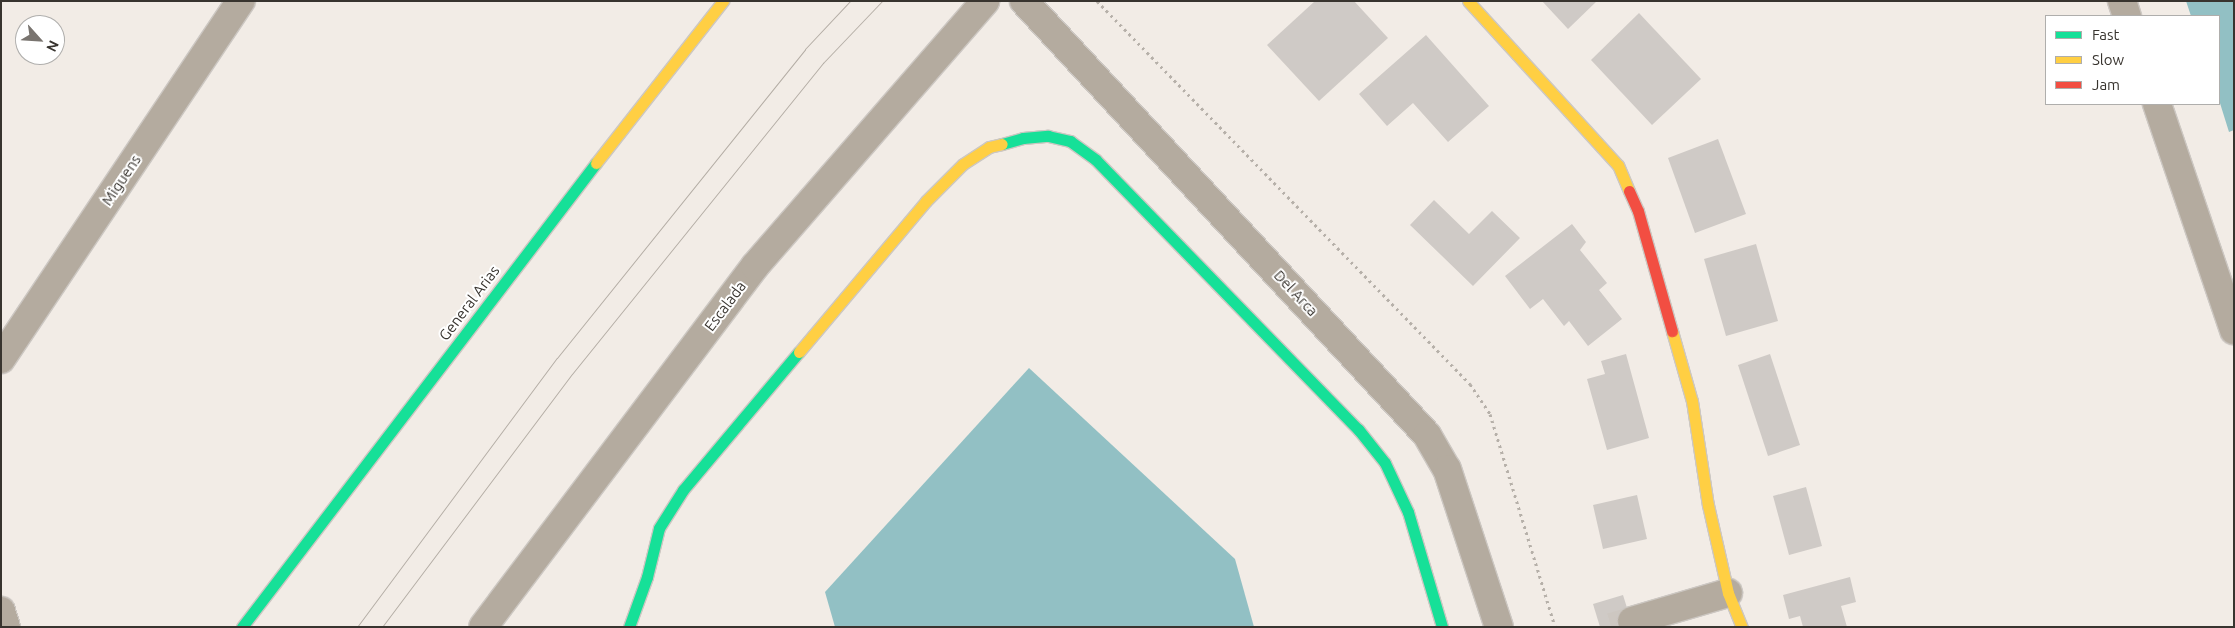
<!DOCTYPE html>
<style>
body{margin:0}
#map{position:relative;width:2235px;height:628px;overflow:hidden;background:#f2ece6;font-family:Ubuntu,sans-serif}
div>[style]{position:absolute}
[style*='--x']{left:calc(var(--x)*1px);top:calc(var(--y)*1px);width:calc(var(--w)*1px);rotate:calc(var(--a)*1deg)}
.water>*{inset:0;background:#92c0c4}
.building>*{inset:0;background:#cfcac6}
.street-tunnel>*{height:28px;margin-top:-14px;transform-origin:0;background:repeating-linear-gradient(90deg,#cdc7c1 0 28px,transparent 0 42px)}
.path>*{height:3px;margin-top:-1.5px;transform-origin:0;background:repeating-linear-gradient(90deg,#b6b0a9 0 2.5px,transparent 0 6.5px)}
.roads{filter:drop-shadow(1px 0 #ccc7c2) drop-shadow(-1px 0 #ccc7c2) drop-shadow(0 1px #ccc7c2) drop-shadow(0 -1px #ccc7c2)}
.street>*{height:28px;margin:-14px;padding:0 14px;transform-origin:14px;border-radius:14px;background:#b4ab9f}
.fast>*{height:11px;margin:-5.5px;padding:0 5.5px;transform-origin:5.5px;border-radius:5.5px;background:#16e098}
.slow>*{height:11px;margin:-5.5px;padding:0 5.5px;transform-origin:5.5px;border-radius:5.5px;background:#ffcf43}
.jam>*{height:11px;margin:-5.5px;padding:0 5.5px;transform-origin:5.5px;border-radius:5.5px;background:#f24e42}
.tram>*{height:1px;margin:-0.5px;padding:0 0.5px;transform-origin:0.5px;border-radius:0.5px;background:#b4ada5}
span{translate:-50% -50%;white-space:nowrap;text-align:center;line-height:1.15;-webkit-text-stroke:4px #fff;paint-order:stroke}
.street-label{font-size:15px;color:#38342f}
.frame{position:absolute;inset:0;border:2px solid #38342f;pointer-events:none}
.legend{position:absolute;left:2045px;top:15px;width:175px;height:90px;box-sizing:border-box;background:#fff;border:1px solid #afaeac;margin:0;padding:6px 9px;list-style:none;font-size:15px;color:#38342f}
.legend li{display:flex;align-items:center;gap:10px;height:25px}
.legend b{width:25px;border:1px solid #afaeac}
.north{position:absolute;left:15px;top:15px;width:50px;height:50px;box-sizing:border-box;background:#fff;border:1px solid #afaeac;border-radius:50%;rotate:116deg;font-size:14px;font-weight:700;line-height:20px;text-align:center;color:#38342f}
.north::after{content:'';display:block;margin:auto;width:18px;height:22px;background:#79746f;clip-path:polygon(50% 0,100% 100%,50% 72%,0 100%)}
</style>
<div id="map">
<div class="water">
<i style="clip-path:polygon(2186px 1px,2234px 1px,2234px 130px,2229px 132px,2219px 100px,2219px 16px,2191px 16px)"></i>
<i style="clip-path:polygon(1029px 368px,1235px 559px,1254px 627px,835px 627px,825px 592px)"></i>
</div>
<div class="building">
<i style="clip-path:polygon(1315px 1px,1354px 1px,1388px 38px,1319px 101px,1267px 45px)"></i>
<i style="clip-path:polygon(1542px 1px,1597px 1px,1568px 29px)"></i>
<i style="clip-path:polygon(1639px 13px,1701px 79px,1652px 125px,1591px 60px)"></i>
<i style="clip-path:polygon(1426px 35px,1489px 106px,1448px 142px,1413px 103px,1387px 126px,1359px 94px)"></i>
<i style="clip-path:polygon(1718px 139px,1746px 214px,1695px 233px,1668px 158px)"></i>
<i style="clip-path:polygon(1434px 200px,1469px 234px,1492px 211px,1520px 238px,1473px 286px,1410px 225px)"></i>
<i style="clip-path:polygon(1572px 224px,1586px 242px,1580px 250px,1607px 283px,1599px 290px,1622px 319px,1588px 346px,1569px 321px,1564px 326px,1543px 299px,1530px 309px,1505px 276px)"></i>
<i style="clip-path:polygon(1756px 244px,1778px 321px,1726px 336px,1704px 259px)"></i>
<i style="clip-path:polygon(1626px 354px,1649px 438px,1607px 450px,1587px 379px,1605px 374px,1601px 361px)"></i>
<i style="clip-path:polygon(1770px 354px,1800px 445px,1768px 456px,1738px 365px)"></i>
<i style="clip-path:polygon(1806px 487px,1822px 546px,1789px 555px,1773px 496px)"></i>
<i style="clip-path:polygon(1637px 495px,1647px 539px,1603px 549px,1593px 505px)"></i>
<i style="clip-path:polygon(1850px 577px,1856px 602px,1841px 606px,1847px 627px,1803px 627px,1800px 616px,1789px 619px,1783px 595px)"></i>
<i style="clip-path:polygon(1623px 595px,1633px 627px,1600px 627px,1593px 604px)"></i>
</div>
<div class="street-tunnel">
<i style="--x:1611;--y:627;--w:22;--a:-16"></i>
</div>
<div class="path">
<i style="--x:1097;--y:1;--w:535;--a:45.76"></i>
<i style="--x:1470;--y:384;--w:36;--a:56"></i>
<i style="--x:1490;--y:414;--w:223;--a:73"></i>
</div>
<div class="roads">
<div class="street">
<i style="--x:1024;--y:1;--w:592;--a:47.12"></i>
<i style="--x:1427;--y:435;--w:39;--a:60"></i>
<i style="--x:1447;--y:469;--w:166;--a:71.8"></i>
<i style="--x:2122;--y:1;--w:16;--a:72"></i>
<i style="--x:2157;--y:104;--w:239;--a:71.2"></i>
<i style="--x:1;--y:359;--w:431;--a:-56.2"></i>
<i style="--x:1;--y:611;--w:17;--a:73"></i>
<i style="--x:1632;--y:621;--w:100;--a:-16.3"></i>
<i style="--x:483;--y:627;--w:452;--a:-53"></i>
<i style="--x:755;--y:266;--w:351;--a:-49"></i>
</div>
<div class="fast">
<i style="--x:1002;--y:144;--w:22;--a:-16"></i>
<i style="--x:1023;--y:138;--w:25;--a:-5"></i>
<i style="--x:1048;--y:136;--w:23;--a:13"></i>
<i style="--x:1070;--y:141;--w:32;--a:36"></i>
<i style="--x:1096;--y:160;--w:376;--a:45.8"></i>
<i style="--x:1358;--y:429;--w:43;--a:51.5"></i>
<i style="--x:1385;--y:463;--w:54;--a:64.9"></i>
<i style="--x:1408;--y:512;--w:120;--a:73.5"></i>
<i style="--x:242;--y:627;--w:584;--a:-52.66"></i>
<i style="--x:629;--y:627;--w:53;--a:-70.2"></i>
<i style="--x:647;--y:577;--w:50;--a:-76.2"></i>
<i style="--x:659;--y:528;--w:45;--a:-57.7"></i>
<i style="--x:683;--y:490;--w:180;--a:-50"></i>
</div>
<div class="slow">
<i style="--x:1468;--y:1;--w:222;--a:47.6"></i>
<i style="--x:1618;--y:165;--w:28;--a:67"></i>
<i style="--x:596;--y:163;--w:206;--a:-51.9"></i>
<i style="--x:1672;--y:331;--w:73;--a:74.1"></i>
<i style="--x:1692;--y:401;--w:105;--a:81.3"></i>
<i style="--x:1708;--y:505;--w:90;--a:77.2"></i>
<i style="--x:1728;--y:593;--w:37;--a:68"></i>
<i style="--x:799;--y:352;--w:197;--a:-49.9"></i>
<i style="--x:926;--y:201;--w:52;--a:-45"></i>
<i style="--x:963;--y:164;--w:31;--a:-33"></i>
<i style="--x:989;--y:147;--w:13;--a:-13"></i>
</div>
<div class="jam">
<i style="--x:1629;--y:191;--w:22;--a:66"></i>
<i style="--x:1638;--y:211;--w:125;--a:74.2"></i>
</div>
</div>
<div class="tram">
<i style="--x:357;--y:627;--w:335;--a:-53.4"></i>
<i style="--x:557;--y:358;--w:396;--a:-51.2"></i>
<i style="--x:805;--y:49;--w:66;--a:-46.8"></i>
<i style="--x:382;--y:627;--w:316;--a:-53.1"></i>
<i style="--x:572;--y:374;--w:400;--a:-51.1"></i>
<i style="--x:823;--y:63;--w:86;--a:-46.4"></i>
</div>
<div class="street-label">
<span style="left:121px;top:180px;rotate:-56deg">Miguens</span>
<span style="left:1296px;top:293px;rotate:47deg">Del Arca</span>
<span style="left:469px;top:303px;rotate:-53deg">General Arias</span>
<span style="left:725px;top:306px;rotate:-53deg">Escalada</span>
</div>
<div class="frame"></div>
<ul class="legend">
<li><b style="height:6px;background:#16e098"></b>Fast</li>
<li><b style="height:6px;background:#ffcf43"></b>Slow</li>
<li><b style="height:6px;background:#f24e42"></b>Jam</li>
</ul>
<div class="north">N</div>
</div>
